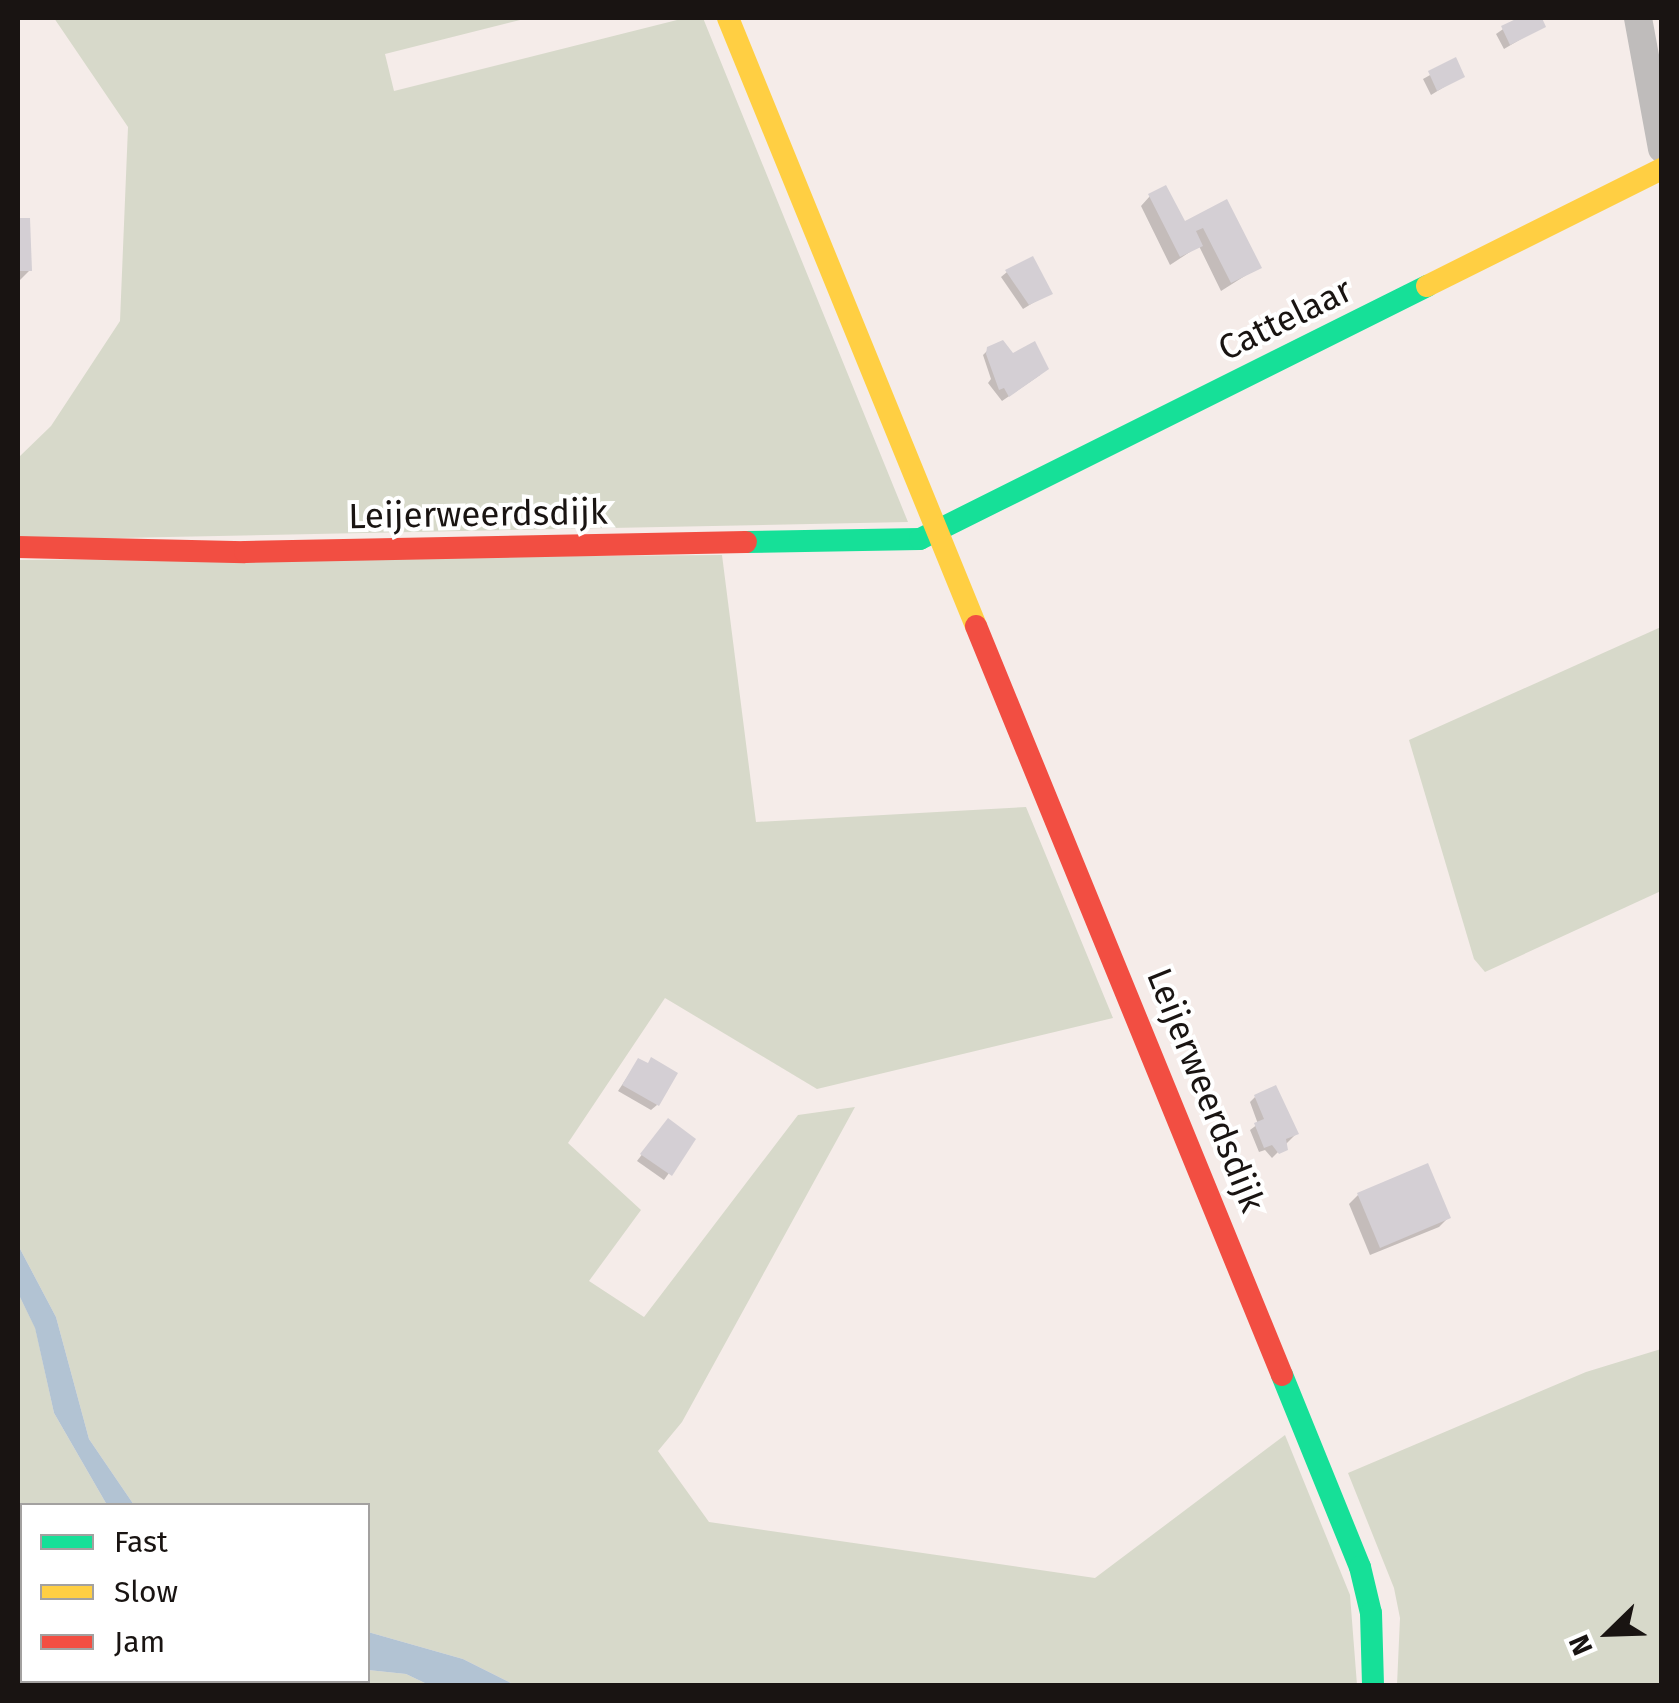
<!DOCTYPE html>
<style>
body{margin:0}
#map{position:relative;width:1679px;height:1703px;overflow:hidden;background:#f5ece9;font-family:"Fira Sans",sans-serif}
div>[style]{position:absolute}
[style*='--x']{left:calc(var(--x)*1px);top:calc(var(--y)*1px);width:calc(var(--w)*1px);rotate:calc(var(--a)*1deg)}
.green>*{inset:0;background:#d7d9ca}
.water>*{inset:0;background:#b2c3d3}
.shadow>*{inset:0;background:#0003}
.building>*{inset:0;background:#d4cfd4}
.street>*{height:28px;margin:-14px;padding:0 14px;transform-origin:14px;border-radius:14px;background:#bfbcbb}
.fast>*{height:22px;margin:-11px;padding:0 11px;transform-origin:11px;border-radius:11px;background:#16e098}
.slow>*{height:22px;margin:-11px;padding:0 11px;transform-origin:11px;border-radius:11px;background:#ffcf43}
.jam>*{height:22px;margin:-11px;padding:0 11px;transform-origin:11px;border-radius:11px;background:#f24e42}
span{translate:-50% -50%;white-space:nowrap;text-align:center;line-height:1.15;-webkit-text-stroke:8px #fff;paint-order:stroke}
.street-label{font-size:35px;color:#191412}
.frame{position:absolute;inset:0;border:20px solid #191412;pointer-events:none}
.legend{position:absolute;left:20px;top:1503px;width:350px;height:180px;box-sizing:border-box;background:#fff;border:2px solid #a3a1a0;margin:0;padding:12px 18px;list-style:none;font-size:30px;color:#191412}
.legend li{display:flex;align-items:center;gap:20px;height:50px}
.legend b{width:50px;border:2px solid #a3a1a0}
.north{position:absolute;left:1559px;top:1583px;width:100px;height:100px;-webkit-text-stroke:8px #fff;paint-order:stroke;rotate:247deg;font-size:28px;font-weight:700;line-height:40px;text-align:center;color:#191412}
.north::after{content:'';display:block;margin:auto;width:35px;height:45px;background:#191412;clip-path:polygon(50% 0,100% 100%,50% 72%,0 100%)}
</style>
<div id="map">
<div class="green">
<i style="clip-path:polygon(54px 18px,528px 18px,385px 54px,394px 91px,685px 18px,703px 18px,908px 522px,18px 540px,18px 458px,51px 426px,120px 321px,128px 127px)"></i>
<i style="clip-path:polygon(722px 555px,756px 822px,1026px 807px,1113px 1018px,817px 1089px,665px 998px,568px 1143px,641px 1210px,589px 1281px,644px 1317px,798px 1115px,855px 1107px,682px 1422px,658px 1451px,709px 1522px,1095px 1578px,1285px 1435px,1350px 1595px,1357px 1685px,515px 1685px,463px 1659px,368px 1632px,368px 1506px,134px 1505px,89px 1439px,56px 1317px,18px 1245px,18px 560px)"></i>
<i style="clip-path:polygon(1661px 627px,1661px 891px,1485px 972px,1474px 959px,1409px 740px)"></i>
<i style="clip-path:polygon(18px 1293px,35px 1327px,54px 1413px,107px 1505px,22px 1506px,22px 1680px,368px 1680px,368px 1670px,406px 1674px,429px 1685px,18px 1685px)"></i>
<i style="clip-path:polygon(1661px 1349px,1661px 1685px,1397px 1685px,1400px 1618px,1394px 1588px,1348px 1473px,1586px 1372px)"></i>
</div>
<div class="water">
<i style="clip-path:polygon(18px 1245px,56px 1317px,89px 1439px,134px 1505px,107px 1505px,54px 1413px,35px 1328px,18px 1293px)"></i>
<i style="clip-path:polygon(368px 1632px,463px 1659px,515px 1685px,429px 1685px,406px 1674px,368px 1670px)"></i>
</div>
<div class="shadow">
<i style="clip-path:polygon(1519px 18px,1539px 18px,1543px 26px,1504px 49px,1496px 34px)"></i>
<i style="clip-path:polygon(1455px 61px,1462px 76px,1431px 95px,1423px 79px)"></i>
<i style="clip-path:polygon(1150px 196px,1183px 224px,1226px 202px,1259px 267px,1221px 291px,1199px 246px,1170px 265px,1141px 206px)"></i>
<i style="clip-path:polygon(28px 220px,30px 270px,18px 282px,18px 221px)"></i>
<i style="clip-path:polygon(1007px 272px,1049px 293px,1023px 309px,1001px 277px)"></i>
<i style="clip-path:polygon(989px 349px,1013px 356px,1040px 375px,1002px 401px,988px 383px,991px 379px,983px 355px)"></i>
<i style="clip-path:polygon(638px 1061px,657px 1105px,651px 1110px,618px 1091px)"></i>
<i style="clip-path:polygon(1255px 1097px,1296px 1134px,1272px 1158px,1265px 1150px,1259px 1152px,1250px 1130px,1258px 1124px,1250px 1102px)"></i>
<i style="clip-path:polygon(663px 1127px,693px 1139px,664px 1180px,637px 1161px)"></i>
<i style="clip-path:polygon(1358px 1195px,1448px 1218px,1439px 1227px,1370px 1255px,1349px 1204px)"></i>
</div>
<div class="building">
<i style="clip-path:polygon(1518px 18px,1542px 18px,1546px 27px,1510px 45px,1501px 26px)"></i>
<i style="clip-path:polygon(1456px 57px,1465px 77px,1437px 91px,1428px 71px)"></i>
<i style="clip-path:polygon(1166px 185px,1185px 221px,1227px 199px,1262px 268px,1231px 283px,1203px 228px,1196px 231px,1203px 246px,1180px 257px,1148px 194px)"></i>
<i style="clip-path:polygon(18px 218px,30px 218px,32px 271px,18px 271px)"></i>
<i style="clip-path:polygon(1033px 256px,1053px 294px,1029px 305px,1005px 270px)"></i>
<i style="clip-path:polygon(1003px 340px,1013px 353px,1035px 341px,1049px 369px,1009px 397px,1004px 388px,999px 390px,986px 354px,987px 347px)"></i>
<i style="clip-path:polygon(651px 1057px,678px 1073px,659px 1106px,622px 1085px,638px 1058px,648px 1063px)"></i>
<i style="clip-path:polygon(1276px 1085px,1299px 1134px,1286px 1139px,1288px 1150px,1279px 1154px,1272px 1145px,1264px 1148px,1254px 1123px,1264px 1119px,1254px 1095px)"></i>
<i style="clip-path:polygon(668px 1118px,696px 1139px,672px 1176px,640px 1154px)"></i>
<i style="clip-path:polygon(1428px 1163px,1451px 1218px,1380px 1248px,1357px 1193px)"></i>
</div>
<div class="street">
<i style="--x:1638;--y:18;--w:133;--a:79.6"></i>
</div>
<div class="fast">
<i style="--x:746;--y:542;--w:174;--a:-1"></i>
<i style="--x:920;--y:539;--w:567;--a:-26.52"></i>
<i style="--x:1282;--y:1375;--w:207;--a:67.9"></i>
<i style="--x:1360;--y:1567;--w:47;--a:76.6"></i>
<i style="--x:1371;--y:1613;--w:73;--a:88.4"></i>
</div>
<div class="slow">
<i style="--x:728;--y:18;--w:657;--a:67.81"></i>
<i style="--x:1427;--y:286;--w:263;--a:-26.5"></i>
</div>
<div class="jam">
<i style="--x:18;--y:547;--w:227;--a:1.3"></i>
<i style="--x:245;--y:552;--w:501;--a:-1.14"></i>
<i style="--x:976;--y:626;--w:809;--a:67.78"></i>
</div>
<div class="street-label">
<span style="left:1285px;top:319px;rotate:-26deg">Cattelaar</span>
<span style="left:478px;top:514px;rotate:-1deg">Leijerweerdsdijk</span>
<span style="left:1206px;top:1090px;rotate:68deg">Leijerweerdsdijk</span>
</div>
<div class="frame"></div>
<ul class="legend">
<li><b style="height:12px;background:#16e098"></b>Fast</li>
<li><b style="height:12px;background:#ffcf43"></b>Slow</li>
<li><b style="height:12px;background:#f24e42"></b>Jam</li>
</ul>
<div class="north">N</div>
</div>
